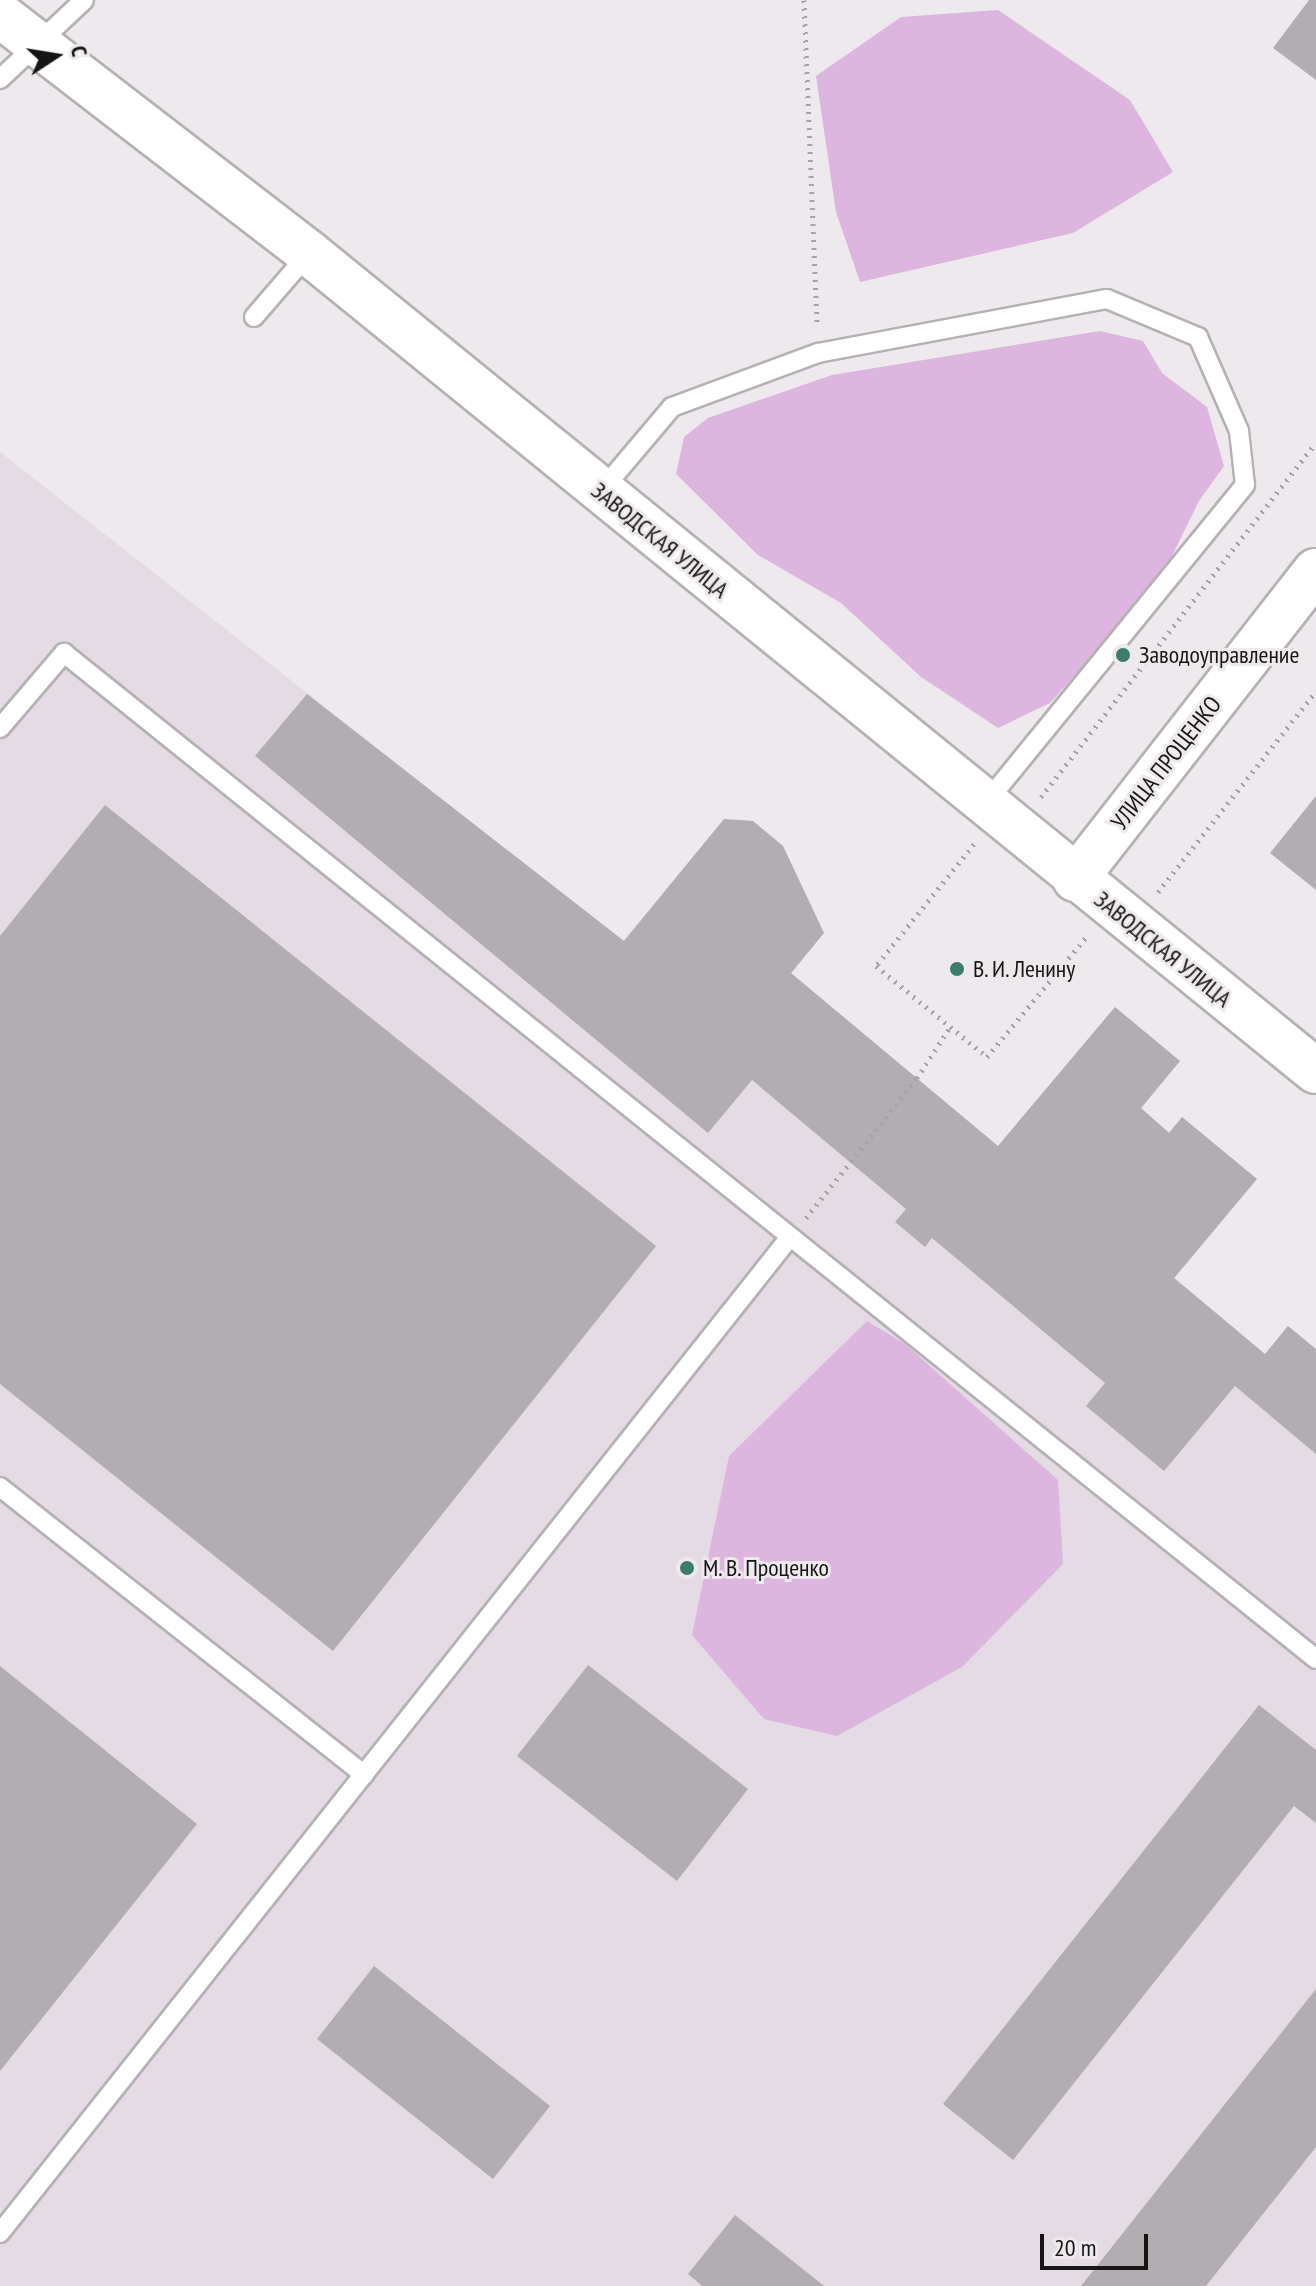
<!DOCTYPE html>
<meta charset="utf-8">
<style>
body{margin:0}
#map{position:relative;width:1316px;height:2286px;overflow:hidden;background:#ede9ed;font-family:"PT Sans Narrow",sans-serif}
div>[style]{position:absolute}
[style*='--x']{left:calc(var(--x)*1px);top:calc(var(--y)*1px);width:calc(var(--w)*1px);rotate:calc(var(--a)*1deg)}
.built>*{inset:0;background:#e4dbe5}
.green>*{inset:0;background:#dcb6de}
.building>*{inset:0;background:#b1adb1}
.path>*{height:5px;margin-top:-2.5px;transform-origin:0;background:repeating-linear-gradient(90deg,#a6a3a6 0 2px,transparent 0 8px)}
.roads{filter:drop-shadow(2px 0 #b5b1b5) drop-shadow(-2px 0 #b5b1b5) drop-shadow(0 2px #b5b1b5) drop-shadow(0 -2px #b5b1b5)}
.service>*{height:18px;margin:-9px;padding:0 9px;transform-origin:9px;border-radius:9px;background:#fff}
.secondary>*{height:44px;margin:-22px;padding:0 22px;transform-origin:22px;border-radius:22px;background:#fff}
.dots>*{width:22px;height:22px;translate:-50% -50%;box-sizing:border-box;border:4px solid #ede9ed;border-radius:50%}
span{translate:-50% -50%;white-space:nowrap;text-align:center;line-height:1.15;-webkit-text-stroke:6px #ede9ed;paint-order:stroke}
.street-label{font-size:24px;color:#171617}
.poi-label{font-size:24px;color:#171617}
.left{translate:0 -50%;text-align:left}
.north{position:absolute;left:16px;top:16px;width:80px;height:80px;-webkit-text-stroke:6px #ede9ed;paint-order:stroke;rotate:78deg;font-size:22px;font-weight:700;line-height:32px;text-align:center;color:#171617}
.north::after{content:'';display:block;margin:auto;width:28px;height:36px;background:#171617;clip-path:polygon(50% 0,100% 100%,50% 72%,0 100%)}
.scale{position:absolute;left:1040px;top:2234px;width:108px;height:36px;box-sizing:border-box;border:4px solid #171617;border-top:0;padding-left:10px;font-size:24px;line-height:28px;white-space:nowrap;color:#171617;-webkit-text-stroke:6px #ede9ed;paint-order:stroke}
</style>
<div id="map">
<div class="built">
<i style="clip-path:polygon(0 452px,623px 941px,724px 819px,753px 821px,783px 846px,824px 933px,791px 974px,998px 1146px,1115px 1007px,1180px 1061px,1141px 1109px,1169px 1132px,1182px 1117px,1257px 1179px,1175px 1278px,1265px 1354px,1288px 1326px,1316px 1349px,1316px 2286px,0 2286px)"></i>
</div>
<div class="green">
<i style="clip-path:polygon(998px 10px,1130px 100px,1173px 172px,1073px 233px,860px 282px,836px 212px,816px 76px,901px 17px)"></i>
<i style="clip-path:polygon(1100px 331px,1143px 341px,1162px 373px,1207px 407px,1224px 466px,1199px 501px,1167px 566px,1104px 643px,1050px 703px,998px 728px,921px 677px,841px 603px,758px 555px,676px 474px,684px 437px,708px 418px,832px 375px)"></i>
<i style="clip-path:polygon(867px 1321px,905px 1344px,1058px 1480px,1063px 1564px,962px 1667px,837px 1736px,764px 1719px,692px 1635px,729px 1456px)"></i>
</div>
<div class="building">
<i style="clip-path:polygon(1309px 0,1316px 0,1316px 80px,1273px 48px)"></i>
<i style="clip-path:polygon(307px 694px,624px 941px,724px 819px,753px 821px,783px 846px,824px 933px,791px 973px,998px 1146px,1115px 1007px,1180px 1061px,1141px 1108px,1169px 1133px,1182px 1117px,1257px 1179px,1174px 1278px,1265px 1354px,1288px 1326px,1316px 1349px,1316px 1454px,1235px 1386px,1164px 1471px,1086px 1406px,1105px 1383px,932px 1238px,925px 1247px,895px 1222px,906px 1209px,752px 1080px,708px 1133px,255px 756px)"></i>
<i style="clip-path:polygon(1316px 796px,1316px 890px,1270px 853px)"></i>
<i style="clip-path:polygon(105px 805px,656px 1246px,333px 1651px,0 1384px,0 936px)"></i>
<i style="clip-path:polygon(588px 1665px,748px 1789px,677px 1881px,517px 1756px)"></i>
<i style="clip-path:polygon(0 1666px,197px 1824px,0 2071px)"></i>
<i style="clip-path:polygon(1259px 1705px,1316px 1750px,1316px 1823px,1294px 1806px,1013px 2160px,943px 2104px)"></i>
<i style="clip-path:polygon(374px 1966px,550px 2106px,493px 2179px,317px 2039px)"></i>
<i style="clip-path:polygon(1316px 1989px,1316px 2147px,1206px 2286px,1081px 2286px)"></i>
<i style="clip-path:polygon(735px 2215px,824px 2286px,702px 2286px,688px 2274px)"></i>
</div>
<div class="path">
<i style="--x:804;--y:0;--w:327;--a:87.7"></i>
<i style="--x:1041;--y:797;--w:448;--a:-52.2"></i>
<i style="--x:974;--y:844;--w:156;--a:128.8"></i>
<i style="--x:876;--y:966;--w:144;--a:39.3"></i>
<i style="--x:987;--y:1057;--w:157;--a:-50.4"></i>
<i style="--x:1158;--y:892;--w:256;--a:-51.8"></i>
<i style="--x:806;--y:1218;--w:179;--a:-51.6"></i>
<i style="--x:917;--y:1078;--w:61;--a:-57.1"></i>
</div>
<div class="roads">
<div class="service">
<i style="--x:0;--y:79;--w:115;--a:-43.2"></i>
<i style="--x:254;--y:317;--w:84;--a:-49.3"></i>
<i style="--x:601;--y:491;--w:110;--a:-49.8"></i>
<i style="--x:672;--y:407;--w:156;--a:-20.3"></i>
<i style="--x:818;--y:353;--w:294;--a:-10.6"></i>
<i style="--x:1107;--y:299;--w:99;--a:22.7"></i>
<i style="--x:1198;--y:337;--w:103;--a:66.4"></i>
<i style="--x:1239;--y:431;--w:54;--a:83.7"></i>
<i style="--x:1245;--y:485;--w:410;--a:129.2"></i>
<i style="--x:0;--y:728;--w:99;--a:-49.5"></i>
<i style="--x:64;--y:653;--w:1606;--a:38.78"></i>
<i style="--x:0;--y:1487;--w:464;--a:38.3"></i>
<i style="--x:0;--y:2233;--w:1271;--a:-51.58"></i>
</div>
<div class="secondary">
<i style="--x:0;--y:15;--w:390;--a:37.6"></i>
<i style="--x:309;--y:253;--w:1297;--a:39.09"></i>
<i style="--x:1075;--y:879;--w:391;--a:-52"></i>
</div>
</div>
<div class="dots">
<i style="left:1123px;top:655px;background:#3c7c6b"></i>
<i style="left:957px;top:969px;background:#3c7c6b"></i>
<i style="left:687px;top:1568px;background:#3c7c6b"></i>
</div>
<div class="street-label">
<span style="left:660px;top:540px;rotate:39deg">ЗАВОДСКАЯ УЛИЦА</span>
<span style="left:1166px;top:763px;rotate:-52deg">УЛИЦА ПРОЦЕНКО</span>
<span style="left:1163px;top:949px;rotate:39deg">ЗАВОДСКАЯ УЛИЦА</span>
</div>
<div class="poi-label">
<span class="left" style="left:1139px;top:655px">Заводоуправление</span>
<span class="left" style="left:973px;top:969px">В. И. Ленину</span>
<span class="left" style="left:703px;top:1568px">М. В. Проценко</span>
</div>
<div class="north">С</div>
<div class="scale">20 m</div>
</div>
